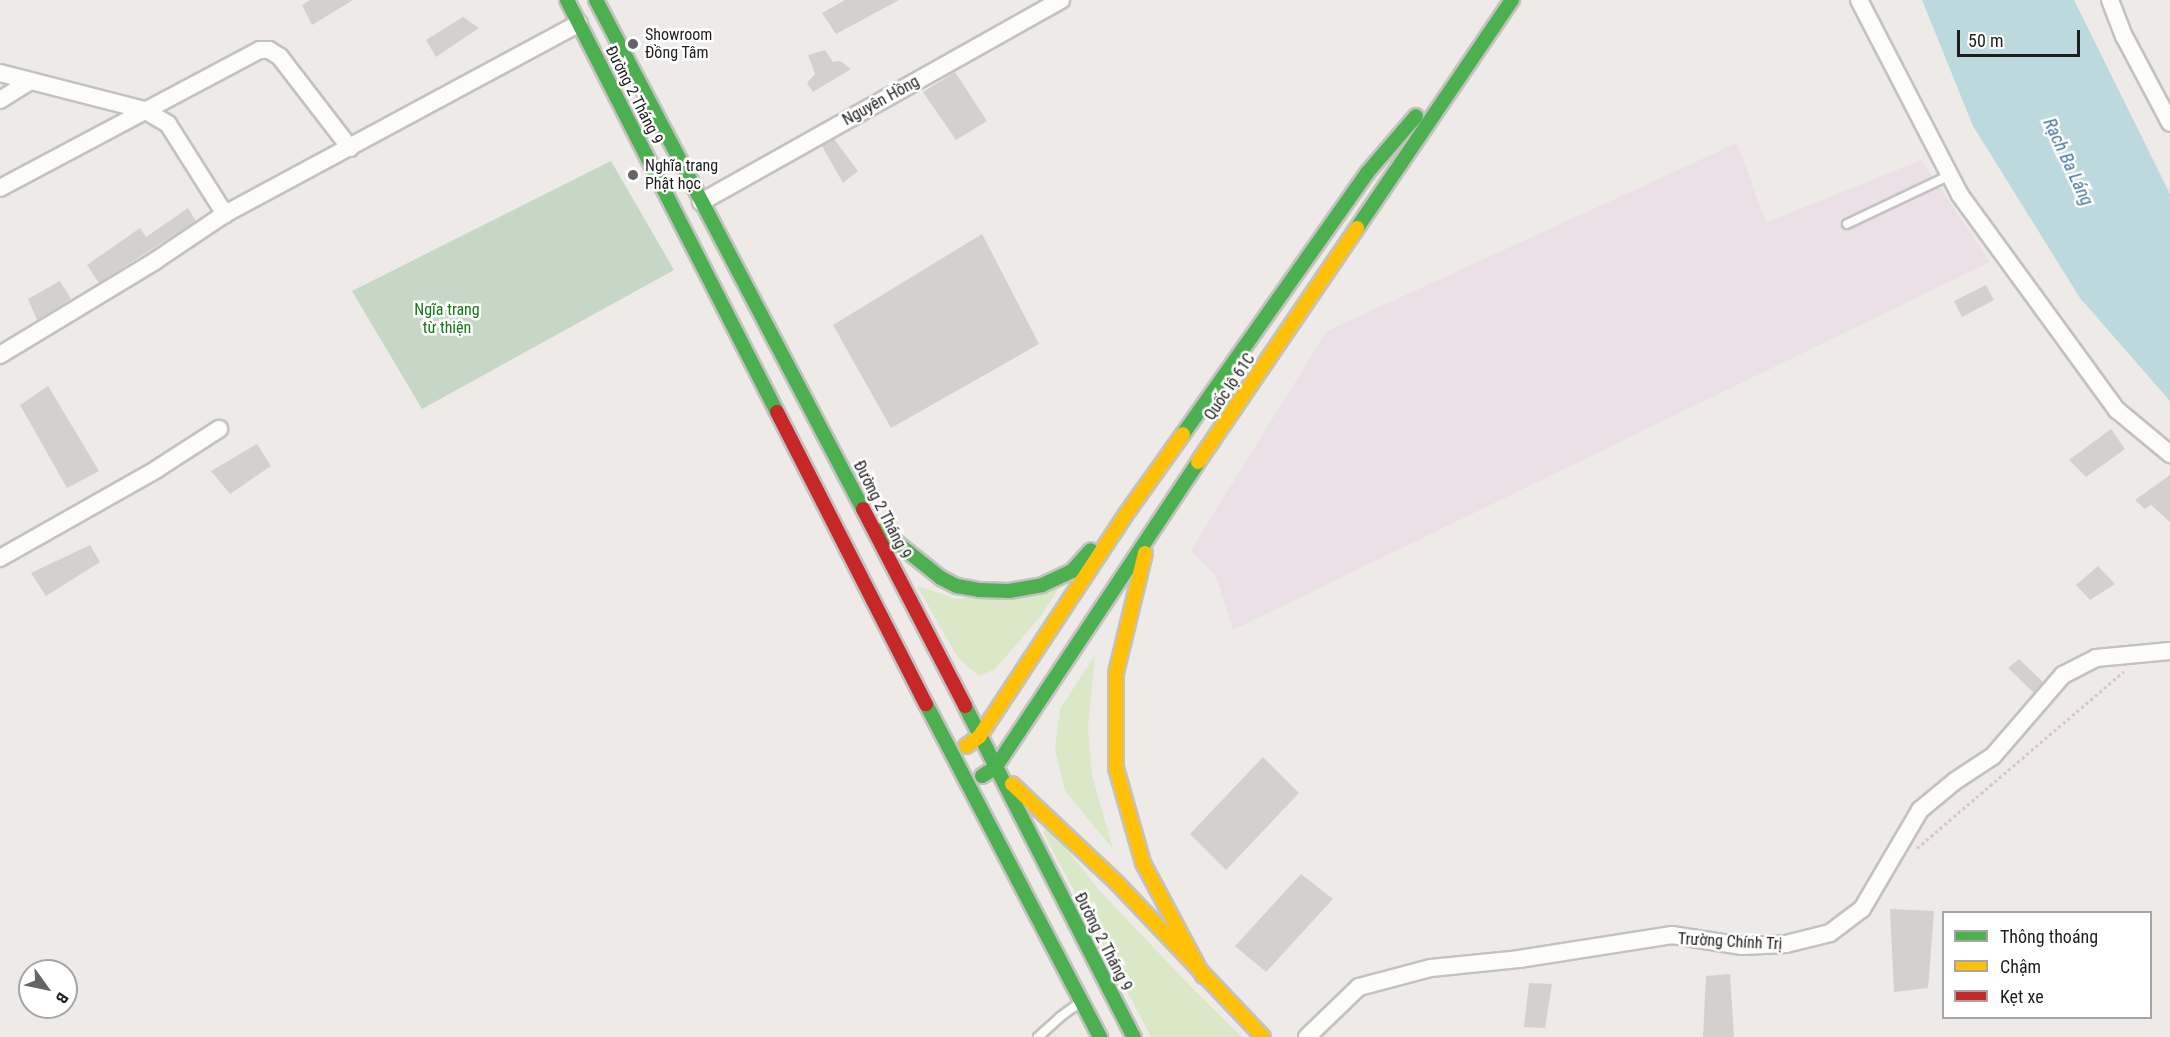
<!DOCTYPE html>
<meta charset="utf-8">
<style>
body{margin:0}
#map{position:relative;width:2170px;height:1037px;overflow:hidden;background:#edeae7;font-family:"Roboto Condensed",sans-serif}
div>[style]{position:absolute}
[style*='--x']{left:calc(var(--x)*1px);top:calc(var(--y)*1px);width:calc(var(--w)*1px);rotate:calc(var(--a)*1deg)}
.industrial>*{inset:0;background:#eae0e6}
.grass>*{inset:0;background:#dbe8c7}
.cemetery>*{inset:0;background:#c6d7c5}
.water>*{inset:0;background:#bcd9de}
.building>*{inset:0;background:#d3d0ce}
.path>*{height:3px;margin-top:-1.5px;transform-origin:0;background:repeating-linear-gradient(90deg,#d6c8c7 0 3px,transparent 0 6px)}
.roads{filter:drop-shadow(2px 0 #c4c2c1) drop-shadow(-2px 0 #c4c2c1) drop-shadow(0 2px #c4c2c1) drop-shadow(0 -2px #c4c2c1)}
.lane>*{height:8px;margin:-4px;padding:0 4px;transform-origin:4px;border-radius:4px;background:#fcfcfb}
.street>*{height:16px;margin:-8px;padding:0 8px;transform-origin:8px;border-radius:8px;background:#fcfcfb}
.fast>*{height:14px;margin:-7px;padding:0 7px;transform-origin:7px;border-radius:7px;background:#4caf50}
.slow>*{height:14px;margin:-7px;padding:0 7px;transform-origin:7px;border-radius:7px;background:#ffc107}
.jam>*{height:14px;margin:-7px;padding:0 7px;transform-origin:7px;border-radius:7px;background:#c62828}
.dots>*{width:16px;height:16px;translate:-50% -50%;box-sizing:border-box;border:3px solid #fff;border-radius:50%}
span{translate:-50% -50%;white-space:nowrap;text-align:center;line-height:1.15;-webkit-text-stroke:5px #fff;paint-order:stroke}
.poi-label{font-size:16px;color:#1e1e1e}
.left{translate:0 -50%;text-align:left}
.street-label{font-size:16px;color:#1e1e1e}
.park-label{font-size:16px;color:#117813}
.water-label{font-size:18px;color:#49779b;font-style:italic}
.legend{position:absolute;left:1942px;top:911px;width:210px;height:108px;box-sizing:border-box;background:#fff;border:2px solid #a5a5a5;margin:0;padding:8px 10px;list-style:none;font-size:18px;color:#1e1e1e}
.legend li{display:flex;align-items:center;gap:12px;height:30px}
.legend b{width:30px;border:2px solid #a5a5a5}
.north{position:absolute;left:18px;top:959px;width:60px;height:60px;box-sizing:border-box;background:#fff;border:2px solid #a5a5a5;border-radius:50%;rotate:123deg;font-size:16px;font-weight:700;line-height:24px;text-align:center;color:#1e1e1e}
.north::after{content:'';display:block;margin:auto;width:21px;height:27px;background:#666564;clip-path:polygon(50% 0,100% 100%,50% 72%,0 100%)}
.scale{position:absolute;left:1957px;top:30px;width:123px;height:27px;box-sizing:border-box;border:3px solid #1e1e1e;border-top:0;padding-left:8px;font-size:18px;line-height:21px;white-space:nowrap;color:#1e1e1e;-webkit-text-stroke:4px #fff;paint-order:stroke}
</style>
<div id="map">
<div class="industrial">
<i style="clip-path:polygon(1737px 143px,1766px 223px,1921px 160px,1990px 262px,1233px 630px,1216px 576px,1191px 550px,1327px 331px)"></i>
</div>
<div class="grass">
<i style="clip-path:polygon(917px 586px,957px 599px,1060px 586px,1041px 616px,995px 669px,979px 676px,958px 658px)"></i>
<i style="clip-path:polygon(1095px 655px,1088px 728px,1092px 775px,1113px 849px,1065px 791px,1055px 750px,1060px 709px)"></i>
<i style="clip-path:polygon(1049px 827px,1098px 889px,1192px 988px,1242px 1037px,1151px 1037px,1043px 832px)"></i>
</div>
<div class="cemetery">
<i style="clip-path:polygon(611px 161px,674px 270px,422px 409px,352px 291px)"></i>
</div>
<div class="water">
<i style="clip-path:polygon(1922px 0,2074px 0,2170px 194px,2170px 401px,2080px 298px,1973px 126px)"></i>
</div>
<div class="building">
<i style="clip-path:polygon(310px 0,353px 0,312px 25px,302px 5px)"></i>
<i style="clip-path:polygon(845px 0,899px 0,836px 34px,822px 13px)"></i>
<i style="clip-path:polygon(463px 17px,479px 28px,436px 57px,426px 40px)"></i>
<i style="clip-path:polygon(825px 50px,833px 62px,840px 61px,851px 69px,813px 92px,807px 83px,815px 74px,808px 55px)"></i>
<i style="clip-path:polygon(955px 72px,987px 121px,956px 140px,923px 92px)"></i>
<i style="clip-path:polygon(834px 139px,858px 171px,843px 183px,822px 146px)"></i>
<i style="clip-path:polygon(188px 208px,196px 221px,99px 283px,87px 265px,140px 228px,146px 237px)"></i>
<i style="clip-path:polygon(982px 234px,1039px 344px,891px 428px,833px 325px)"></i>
<i style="clip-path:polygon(60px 281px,71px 299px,37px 320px,28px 299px)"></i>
<i style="clip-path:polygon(1986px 285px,1994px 300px,1962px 317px,1954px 301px)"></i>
<i style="clip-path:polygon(48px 386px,99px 471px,67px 488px,20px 405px)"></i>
<i style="clip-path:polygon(2111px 429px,2125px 449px,2086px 477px,2069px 460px)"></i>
<i style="clip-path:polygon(257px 444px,271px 466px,230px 494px,211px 471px)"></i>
<i style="clip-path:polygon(2170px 475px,2170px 522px,2151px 505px,2145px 509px,2135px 500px)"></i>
<i style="clip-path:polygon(90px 545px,100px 562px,46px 596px,31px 573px)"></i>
<i style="clip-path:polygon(2098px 566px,2115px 584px,2090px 600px,2076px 585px)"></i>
<i style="clip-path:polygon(2019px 659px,2043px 682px,2034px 693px,2008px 668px)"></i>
<i style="clip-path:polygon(1263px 757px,1299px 793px,1226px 870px,1190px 834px)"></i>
<i style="clip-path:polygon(1301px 874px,1333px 899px,1266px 972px,1235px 946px)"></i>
<i style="clip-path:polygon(1890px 909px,1934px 911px,1928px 988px,1894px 992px)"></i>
<i style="clip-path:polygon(1730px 974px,1734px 1037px,1703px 1037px,1706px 976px)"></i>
<i style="clip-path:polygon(1529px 983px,1552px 984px,1545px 1028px,1524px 1027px)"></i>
</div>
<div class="path">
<i style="--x:1917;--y:848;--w:272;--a:-40.5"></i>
</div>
<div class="roads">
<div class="lane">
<i style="--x:1847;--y:224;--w:114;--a:-25.4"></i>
<i style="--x:1038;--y:1037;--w:30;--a:-42"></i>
<i style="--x:1060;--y:1017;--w:22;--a:-36"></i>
</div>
<div class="street">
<i style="--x:1859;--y:0;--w:220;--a:62.6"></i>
<i style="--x:1960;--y:195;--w:266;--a:53.9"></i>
<i style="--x:2117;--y:410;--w:69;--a:39.7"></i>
<i style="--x:2110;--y:0;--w:39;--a:69"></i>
<i style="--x:2124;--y:36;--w:98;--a:62.1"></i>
<i style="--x:0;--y:73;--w:149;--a:14.4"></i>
<i style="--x:144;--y:110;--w:28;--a:30"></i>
<i style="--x:168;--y:124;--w:107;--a:57.7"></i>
<i style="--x:0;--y:100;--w:36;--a:-32"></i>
<i style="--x:0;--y:188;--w:294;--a:-28"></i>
<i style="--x:260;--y:50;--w:9;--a:0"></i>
<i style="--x:269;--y:50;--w:13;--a:32"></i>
<i style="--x:280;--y:57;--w:115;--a:52.4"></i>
<i style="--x:701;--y:202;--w:413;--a:-29.3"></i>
<i style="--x:0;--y:355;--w:181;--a:-31.2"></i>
<i style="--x:155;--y:261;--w:84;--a:-33.9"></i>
<i style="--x:225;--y:214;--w:402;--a:-28.3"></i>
<i style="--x:0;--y:558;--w:180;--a:-29.5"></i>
<i style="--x:157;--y:469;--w:74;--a:-32.8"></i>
<i style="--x:1307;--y:1037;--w:72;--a:-43.9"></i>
<i style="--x:1359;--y:987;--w:74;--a:-14.8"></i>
<i style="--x:1431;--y:968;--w:88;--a:-5.8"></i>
<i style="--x:1519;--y:959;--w:155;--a:-8.9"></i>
<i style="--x:1672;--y:935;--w:71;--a:8.9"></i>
<i style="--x:1742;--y:946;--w:44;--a:-2.6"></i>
<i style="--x:1786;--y:944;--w:45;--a:-14"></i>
<i style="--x:1830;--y:933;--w:40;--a:-37"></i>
<i style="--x:1862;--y:909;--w:115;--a:-59.6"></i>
<i style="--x:1920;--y:810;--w:45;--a:-39.6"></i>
<i style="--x:1955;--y:781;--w:45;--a:-33.3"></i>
<i style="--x:1993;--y:756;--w:107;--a:-49.2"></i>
<i style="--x:2063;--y:675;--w:37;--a:-27"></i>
<i style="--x:2096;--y:658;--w:74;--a:-5.4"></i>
</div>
<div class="fast">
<i style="--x:567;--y:0;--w:462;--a:63"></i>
<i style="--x:596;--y:0;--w:575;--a:62.32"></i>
<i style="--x:1357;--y:228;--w:276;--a:-55.8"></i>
<i style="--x:1183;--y:434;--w:319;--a:-54.8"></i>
<i style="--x:1367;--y:173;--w:75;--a:-49.3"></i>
<i style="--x:881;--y:530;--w:77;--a:38.7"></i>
<i style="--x:941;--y:578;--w:18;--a:27"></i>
<i style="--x:957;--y:586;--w:22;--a:10"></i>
<i style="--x:979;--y:590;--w:30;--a:2"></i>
<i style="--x:1009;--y:591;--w:34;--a:-10"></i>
<i style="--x:1042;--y:585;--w:33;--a:-25"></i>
<i style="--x:1072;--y:571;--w:28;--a:-48"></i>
<i style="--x:926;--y:704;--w:376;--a:62.4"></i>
<i style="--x:965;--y:706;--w:372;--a:63"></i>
<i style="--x:982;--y:776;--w:15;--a:-32"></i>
<i style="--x:995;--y:768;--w:367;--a:-56.4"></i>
</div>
<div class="slow">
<i style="--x:1198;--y:462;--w:283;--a:-55.8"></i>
<i style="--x:1145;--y:553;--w:123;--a:103.6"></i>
<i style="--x:1116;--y:673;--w:95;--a:90"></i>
<i style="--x:1116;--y:768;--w:99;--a:74.1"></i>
<i style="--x:1143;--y:863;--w:128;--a:62"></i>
<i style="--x:966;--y:746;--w:16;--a:-35"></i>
<i style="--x:979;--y:737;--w:267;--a:-56.6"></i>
<i style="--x:1126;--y:514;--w:98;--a:-54.5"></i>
<i style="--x:1012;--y:784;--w:144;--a:43.3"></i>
<i style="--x:1117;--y:883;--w:212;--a:46.5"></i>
</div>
<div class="jam">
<i style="--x:777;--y:412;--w:328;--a:63"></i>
<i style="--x:863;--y:509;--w:222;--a:62.6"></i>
</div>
</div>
<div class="dots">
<i style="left:633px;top:44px;background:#666564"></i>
<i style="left:633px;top:175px;background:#666564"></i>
</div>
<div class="poi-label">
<span class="left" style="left:645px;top:44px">Showroom<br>Đồng Tâm</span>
<span class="left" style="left:645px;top:175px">Nghĩa trang<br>Phật học</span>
</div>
<div class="street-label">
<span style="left:634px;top:95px;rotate:63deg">Đường 2 Tháng 9</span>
<span style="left:881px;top:101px;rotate:-29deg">Nguyên Hồng</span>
<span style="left:1230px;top:387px;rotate:-56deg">Quốc lộ 61C</span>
<span style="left:882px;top:510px;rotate:63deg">Đường 2 Tháng 9</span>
<span style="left:1103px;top:942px;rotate:63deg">Đường 2 Tháng 9</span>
<span style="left:1730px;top:942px;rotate:3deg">Trường Chính Trị</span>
</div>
<div class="park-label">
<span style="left:447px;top:319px">Ngĩa trang<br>từ thiện</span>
</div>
<div class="water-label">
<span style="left:2068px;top:162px;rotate:65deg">Rạch Ba Láng</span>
</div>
<ul class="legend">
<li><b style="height:8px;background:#4caf50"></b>Thông thoáng</li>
<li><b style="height:8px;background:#ffc107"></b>Chậm</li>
<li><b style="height:8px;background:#c62828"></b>Kẹt xe</li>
</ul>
<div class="north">B</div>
<div class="scale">50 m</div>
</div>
